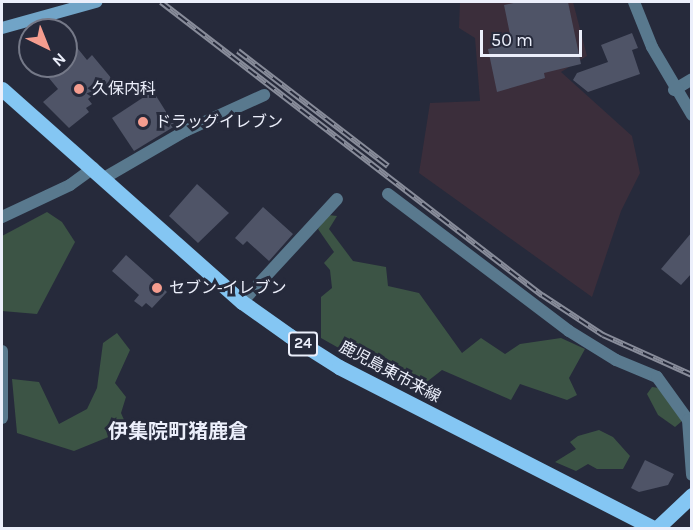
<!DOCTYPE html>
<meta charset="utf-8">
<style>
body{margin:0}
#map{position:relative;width:693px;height:530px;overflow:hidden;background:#262a3b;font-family:Karla,"Noto Sans JP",sans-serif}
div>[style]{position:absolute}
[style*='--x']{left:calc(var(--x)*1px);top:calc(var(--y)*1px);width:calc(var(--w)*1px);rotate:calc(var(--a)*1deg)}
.medical>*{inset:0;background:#3b2e3b}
.green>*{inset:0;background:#3c5445}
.building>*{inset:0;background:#4f5467}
.minor>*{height:12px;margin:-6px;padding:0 6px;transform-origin:6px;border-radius:6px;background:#59798e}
.tertiary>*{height:12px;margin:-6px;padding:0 6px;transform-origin:6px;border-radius:6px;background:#59798e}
.secondary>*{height:12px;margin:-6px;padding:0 6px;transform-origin:6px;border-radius:6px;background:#71a4c7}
.primary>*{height:15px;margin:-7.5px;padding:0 7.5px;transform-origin:7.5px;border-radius:7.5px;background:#84c6f3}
.rail>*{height:6px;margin-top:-3px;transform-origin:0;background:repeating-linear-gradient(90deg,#262a3b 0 11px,#888c9a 0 22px);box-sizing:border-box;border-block:2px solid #888c9a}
.dots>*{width:16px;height:16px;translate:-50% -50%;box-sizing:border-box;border:3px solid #262a3b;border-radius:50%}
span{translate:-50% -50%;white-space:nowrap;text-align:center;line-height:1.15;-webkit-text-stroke:6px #262a3b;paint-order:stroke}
.shield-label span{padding:2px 4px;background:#262a3b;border:2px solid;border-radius:4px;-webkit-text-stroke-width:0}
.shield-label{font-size:15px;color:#eceffb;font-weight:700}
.poi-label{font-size:16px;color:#eceffb}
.left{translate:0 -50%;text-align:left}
.street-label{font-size:16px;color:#eceffb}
.quarter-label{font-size:20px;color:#eceffb;font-weight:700}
.frame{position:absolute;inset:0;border:3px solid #eceffb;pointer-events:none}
.north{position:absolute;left:18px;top:18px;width:60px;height:60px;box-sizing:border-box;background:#262a3b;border:2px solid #757988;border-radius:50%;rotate:137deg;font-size:16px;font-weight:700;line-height:24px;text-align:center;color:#eceffb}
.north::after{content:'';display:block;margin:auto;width:21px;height:27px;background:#f59d8f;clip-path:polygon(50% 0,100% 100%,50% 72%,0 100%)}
.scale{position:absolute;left:480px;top:30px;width:102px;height:27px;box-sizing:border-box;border:3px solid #eceffb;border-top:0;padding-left:8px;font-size:18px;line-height:21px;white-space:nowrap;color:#eceffb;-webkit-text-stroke:4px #262a3b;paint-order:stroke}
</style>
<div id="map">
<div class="medical">
<i style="clip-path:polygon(460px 2px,573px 2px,587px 56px,561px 72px,632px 136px,640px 173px,621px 211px,592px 297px,419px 173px,430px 103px,480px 101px,475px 38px,459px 28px)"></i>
</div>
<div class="green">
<i style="clip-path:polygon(47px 212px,62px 222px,75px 242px,37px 314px,2px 311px,2px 236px)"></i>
<i style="clip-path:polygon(328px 215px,337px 216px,329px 229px,353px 261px,386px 267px,388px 286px,419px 293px,462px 353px,481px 338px,505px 354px,520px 344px,561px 338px,585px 349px,569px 378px,577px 395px,567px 400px,520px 384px,511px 400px,442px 370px,415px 391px,321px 338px,321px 297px,332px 288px,330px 270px,324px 263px,334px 252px,318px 229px)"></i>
<i style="clip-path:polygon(117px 333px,130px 350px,115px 383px,126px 397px,121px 413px,128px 429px,74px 451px,17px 433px,12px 379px,39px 382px,59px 424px,87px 409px,97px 388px,103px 343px)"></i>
<i style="clip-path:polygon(652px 387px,659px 388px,682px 421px,675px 427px,658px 415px,647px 394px)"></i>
<i style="clip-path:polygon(599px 430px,613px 437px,630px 456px,623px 469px,597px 469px,588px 464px,576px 471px,555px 462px,576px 449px,570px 442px,578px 436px)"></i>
</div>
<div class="building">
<i style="clip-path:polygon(518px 2px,568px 2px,581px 64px,544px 73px,545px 78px,497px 92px,488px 49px,512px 44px,504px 5px)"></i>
<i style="clip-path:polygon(632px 33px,638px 48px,632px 50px,640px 74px,588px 92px,573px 80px,577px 73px,608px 62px,601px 45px)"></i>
<i style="clip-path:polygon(66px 34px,87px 60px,92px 55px,112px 79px,88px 99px,92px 104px,86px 108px,89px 112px,69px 128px,43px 102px,58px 89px,39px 66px,66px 66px)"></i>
<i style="clip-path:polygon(153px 91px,175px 126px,134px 151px,112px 118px)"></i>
<i style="clip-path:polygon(197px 184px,229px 213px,198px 243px,169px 216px)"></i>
<i style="clip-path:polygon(263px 207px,293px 234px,269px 261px,247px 241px,243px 245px,235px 238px)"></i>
<i style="clip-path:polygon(692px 232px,692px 273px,681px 285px,661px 269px)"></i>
<i style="clip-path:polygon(126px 255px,167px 292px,152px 308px,146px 303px,142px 307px,134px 301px,139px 295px,112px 271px)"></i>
<i style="clip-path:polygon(645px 460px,674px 474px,668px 485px,639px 492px,631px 488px)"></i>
</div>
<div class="minor">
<i style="--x:674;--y:90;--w:21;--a:-31"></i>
<i style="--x:104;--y:178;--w:94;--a:-30.1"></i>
<i style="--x:185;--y:131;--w:87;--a:-24.5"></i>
<i style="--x:388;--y:194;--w:227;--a:37.1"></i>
<i style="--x:569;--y:331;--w:55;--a:31.7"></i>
<i style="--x:616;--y:360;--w:44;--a:22.5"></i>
<i style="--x:657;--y:377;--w:53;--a:54.2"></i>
<i style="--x:688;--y:420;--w:55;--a:85.8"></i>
<i style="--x:2;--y:217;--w:75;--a:-25.2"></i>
<i style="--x:70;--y:185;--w:29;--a:-36"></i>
<i style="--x:242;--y:302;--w:140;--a:-47.3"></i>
<i style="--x:2;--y:351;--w:67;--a:90"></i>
</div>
<div class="tertiary">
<i style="--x:634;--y:2;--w:48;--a:68.2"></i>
<i style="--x:652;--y:47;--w:79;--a:59.5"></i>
</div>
<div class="secondary">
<i style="--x:2;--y:28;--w:98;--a:-15.5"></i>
</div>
<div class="primary">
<i style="--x:2;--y:89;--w:321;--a:41.6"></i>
<i style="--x:242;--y:302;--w:59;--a:35.3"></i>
<i style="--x:290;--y:336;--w:58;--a:32.3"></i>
<i style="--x:339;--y:367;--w:353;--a:27.1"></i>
<i style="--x:657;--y:528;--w:48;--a:-43.3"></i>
</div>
<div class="rail">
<i style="--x:161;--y:2;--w:481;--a:37.6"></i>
<i style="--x:542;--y:295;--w:73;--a:33.3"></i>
<i style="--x:603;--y:335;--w:98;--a:24.2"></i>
<i style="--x:238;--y:51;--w:189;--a:37.5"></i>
</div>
<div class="dots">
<i style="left:79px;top:89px;background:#f59d8f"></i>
<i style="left:143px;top:122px;background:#f59d8f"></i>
<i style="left:157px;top:288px;background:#f59d8f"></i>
</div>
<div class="shield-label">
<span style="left:303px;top:344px">24</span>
</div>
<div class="poi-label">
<span class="left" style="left:92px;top:89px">久保内科</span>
<span class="left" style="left:155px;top:122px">ドラッグイレブン</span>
<span class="left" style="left:169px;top:288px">セブン-イレブン</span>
</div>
<div class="street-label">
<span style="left:390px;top:372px;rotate:28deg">鹿児島東市来線</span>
</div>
<div class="quarter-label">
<span style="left:178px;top:431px">伊集院町猪鹿倉</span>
</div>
<div class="frame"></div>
<div class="north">N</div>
<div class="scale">50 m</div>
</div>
